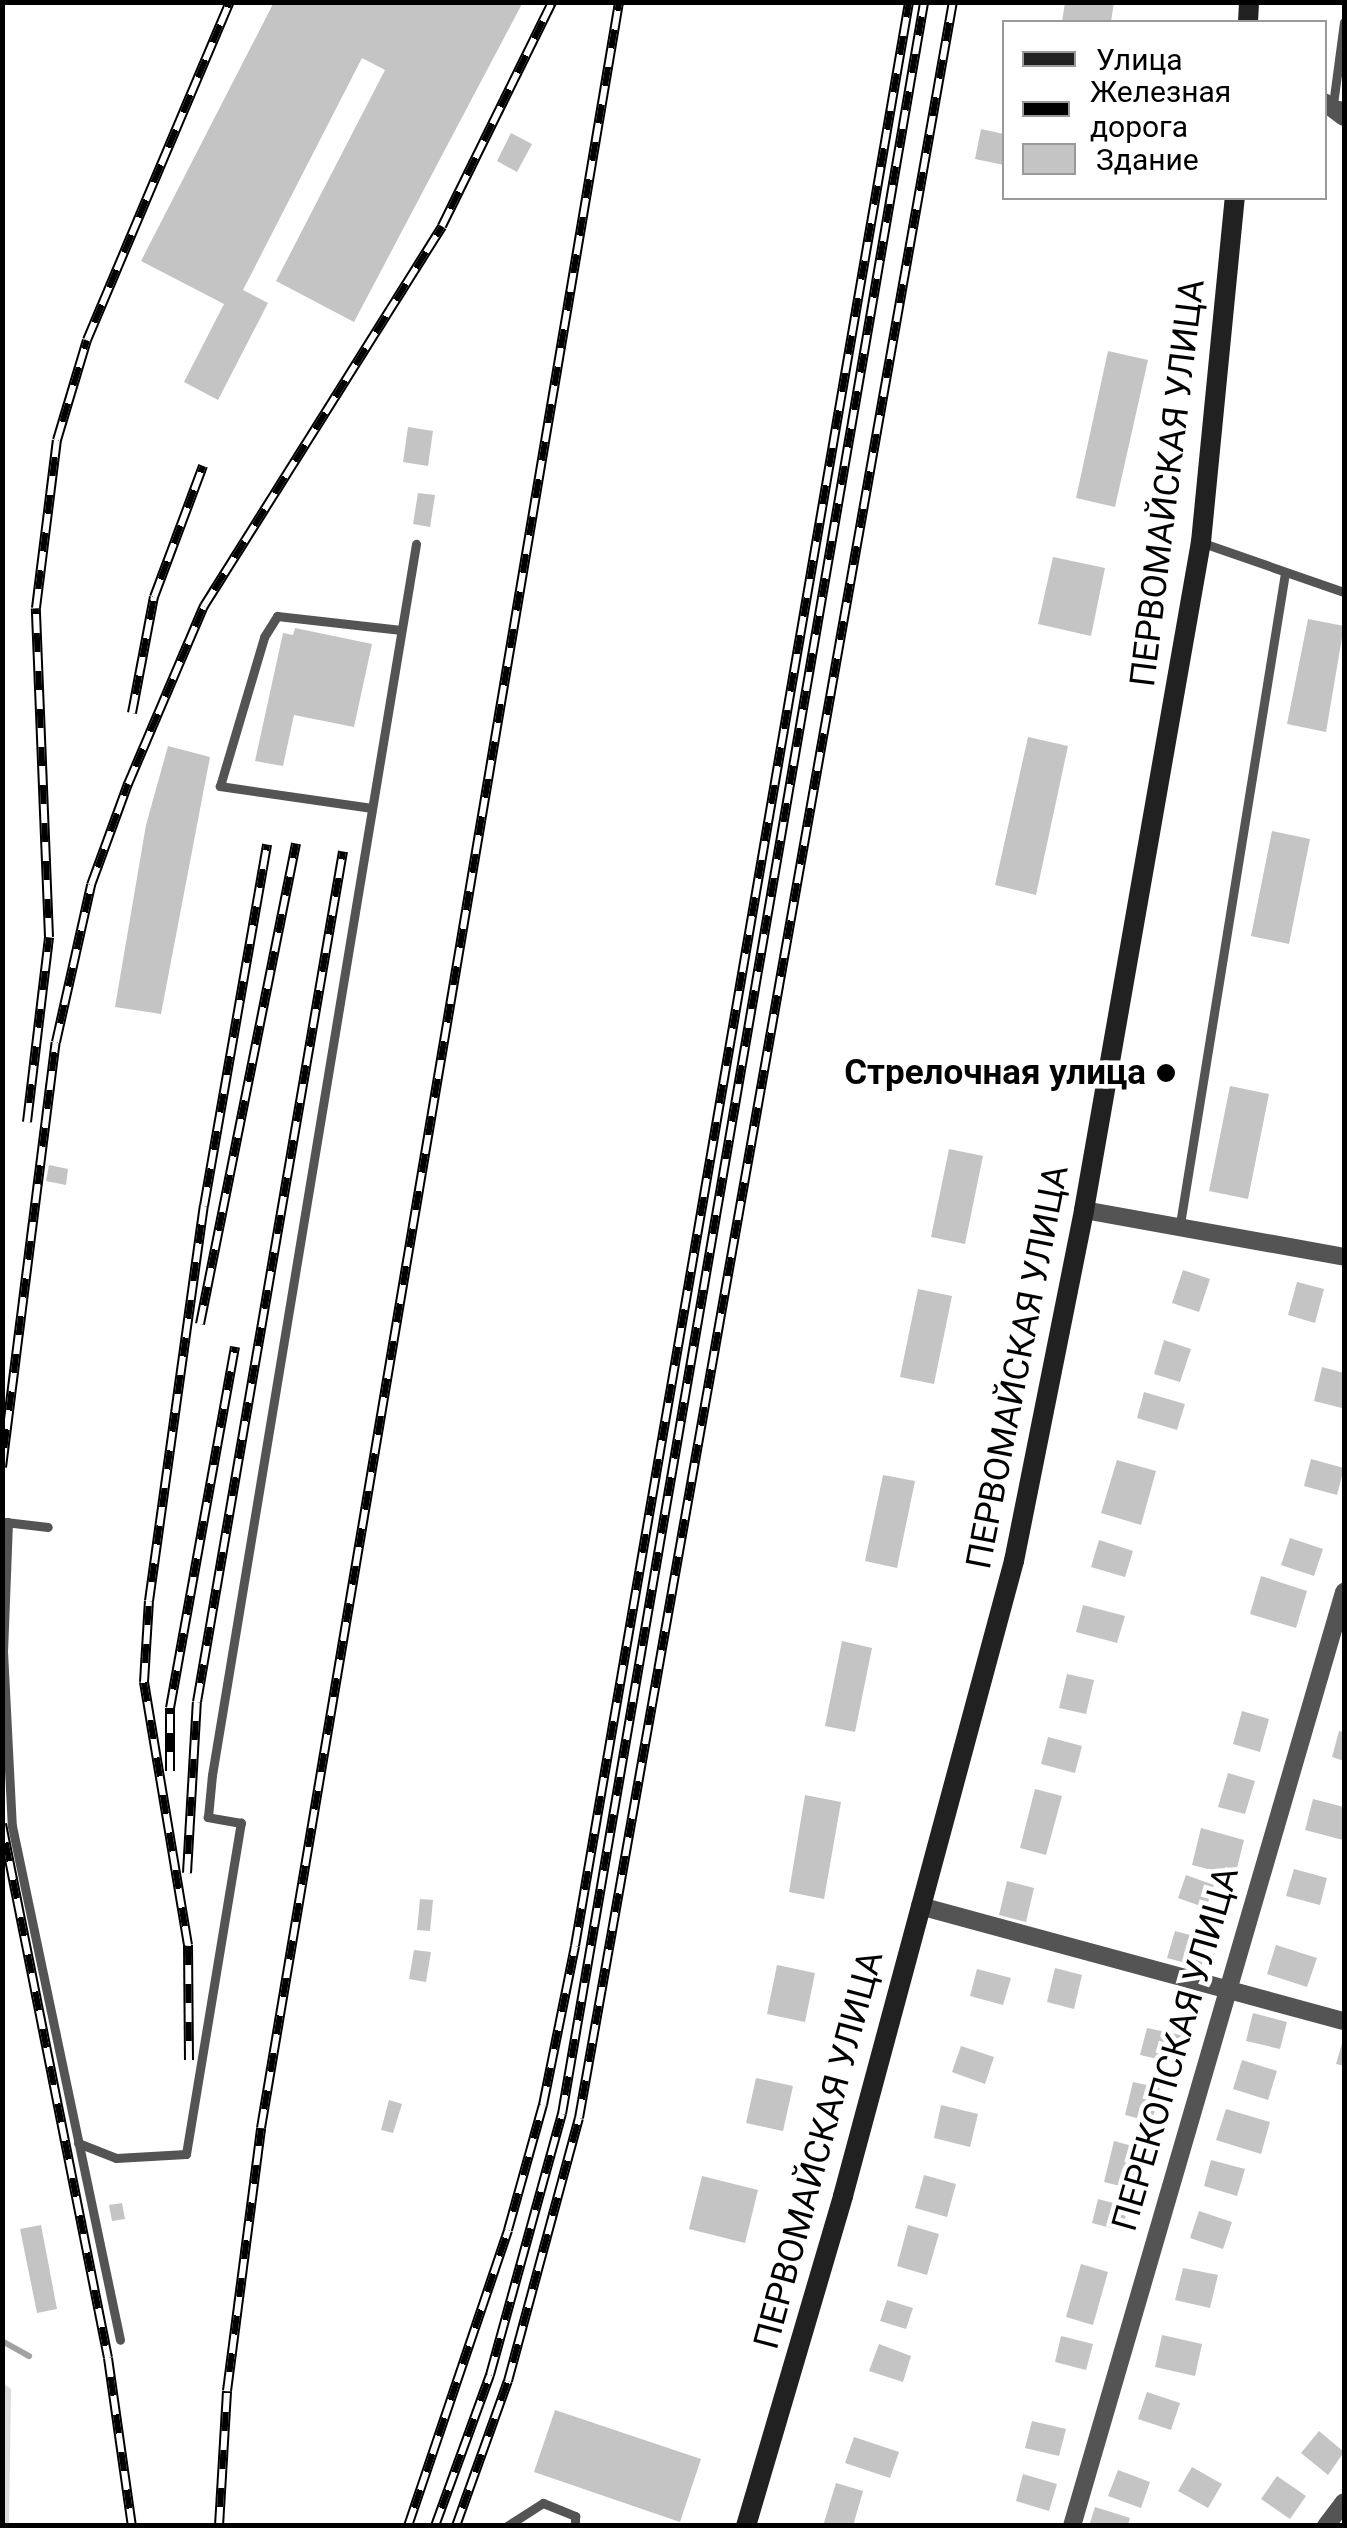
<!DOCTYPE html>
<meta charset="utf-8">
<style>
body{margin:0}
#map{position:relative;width:1347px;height:2528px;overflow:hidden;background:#fff;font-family:Roboto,sans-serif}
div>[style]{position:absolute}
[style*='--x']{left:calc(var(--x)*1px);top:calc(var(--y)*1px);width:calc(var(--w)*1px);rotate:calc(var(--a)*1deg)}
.green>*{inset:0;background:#dbdbdb}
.stream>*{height:6px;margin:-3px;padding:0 3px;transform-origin:3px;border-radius:3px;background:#a2a2a2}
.building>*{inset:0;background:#c4c4c4}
.service>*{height:9px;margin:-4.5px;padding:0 4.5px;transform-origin:4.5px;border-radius:4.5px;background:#545454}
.minor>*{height:18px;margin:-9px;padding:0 9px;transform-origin:9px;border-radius:9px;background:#545454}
.secondary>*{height:20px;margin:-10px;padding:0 10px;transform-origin:10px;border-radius:10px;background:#212121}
.rail>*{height:10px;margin-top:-5px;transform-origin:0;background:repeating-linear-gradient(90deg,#fff 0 19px,#000 0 38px);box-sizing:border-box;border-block:2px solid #000}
.dots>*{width:28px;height:28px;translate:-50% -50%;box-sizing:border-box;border:5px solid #fff;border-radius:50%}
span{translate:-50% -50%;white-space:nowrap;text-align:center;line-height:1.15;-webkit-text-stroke:9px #fff;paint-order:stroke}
.street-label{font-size:35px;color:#000}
.poi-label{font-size:35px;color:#000;font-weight:700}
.right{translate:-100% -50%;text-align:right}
.frame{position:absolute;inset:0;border:5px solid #000;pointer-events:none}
.legend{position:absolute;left:1002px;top:20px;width:325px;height:180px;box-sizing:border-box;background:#fff;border:2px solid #999;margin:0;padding:12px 18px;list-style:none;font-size:30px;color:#000}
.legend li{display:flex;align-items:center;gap:20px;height:50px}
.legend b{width:50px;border:2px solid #999}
</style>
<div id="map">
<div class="green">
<i style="clip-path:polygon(3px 2383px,11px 2389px,9px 2526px,2px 2525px)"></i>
</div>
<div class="stream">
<i style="--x:2;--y:2341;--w:31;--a:29"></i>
</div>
<div class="building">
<i style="clip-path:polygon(274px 2px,523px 2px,354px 322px,276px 281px,385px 70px,362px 58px,243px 290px,268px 303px,218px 400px,184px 382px,224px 304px,141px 261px)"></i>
<i style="clip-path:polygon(1065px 2px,1114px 2px,1111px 22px,1062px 22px)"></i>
<i style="clip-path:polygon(981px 129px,1004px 134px,1004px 165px,975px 159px)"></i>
<i style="clip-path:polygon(511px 133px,532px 144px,517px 172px,497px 161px)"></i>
<i style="clip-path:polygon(1108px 351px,1148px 360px,1115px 507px,1076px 498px)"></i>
<i style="clip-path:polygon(408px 427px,433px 431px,428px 466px,403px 462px)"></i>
<i style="clip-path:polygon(418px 493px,435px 495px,430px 527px,413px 524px)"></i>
<i style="clip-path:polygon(1053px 557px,1105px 568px,1091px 636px,1038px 624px)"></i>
<i style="clip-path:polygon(1308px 619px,1344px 626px,1326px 732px,1287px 724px)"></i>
<i style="clip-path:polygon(295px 628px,372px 644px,354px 727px,294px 715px,283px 766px,255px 761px,283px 633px,293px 635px)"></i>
<i style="clip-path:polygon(1028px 737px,1068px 746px,1036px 895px,995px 885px)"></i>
<i style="clip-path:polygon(168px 746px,210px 757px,161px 1014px,115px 1007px,146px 825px)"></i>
<i style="clip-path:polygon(1272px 831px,1310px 839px,1289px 944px,1251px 936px)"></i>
<i style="clip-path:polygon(1230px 1086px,1269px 1094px,1248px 1199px,1209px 1191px)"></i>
<i style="clip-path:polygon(949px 1149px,983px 1156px,965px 1244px,931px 1237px)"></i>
<i style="clip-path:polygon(49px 1165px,68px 1169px,66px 1185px,46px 1181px)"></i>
<i style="clip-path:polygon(1183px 1270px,1210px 1279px,1199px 1312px,1172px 1303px)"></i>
<i style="clip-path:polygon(1297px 1282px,1324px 1289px,1315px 1323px,1288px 1315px)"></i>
<i style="clip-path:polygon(918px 1289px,952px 1296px,934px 1384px,900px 1377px)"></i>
<i style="clip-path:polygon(1164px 1340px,1191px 1349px,1180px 1382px,1154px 1374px)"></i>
<i style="clip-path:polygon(1322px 1367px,1344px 1373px,1342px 1408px,1314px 1401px)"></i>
<i style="clip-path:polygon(1144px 1392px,1185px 1404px,1177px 1430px,1137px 1418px)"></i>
<i style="clip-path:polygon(1311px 1459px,1344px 1468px,1337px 1495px,1304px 1486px)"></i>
<i style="clip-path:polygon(1117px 1460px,1156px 1471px,1141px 1525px,1101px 1513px)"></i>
<i style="clip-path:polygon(883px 1475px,915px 1481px,897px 1568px,865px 1561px)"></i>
<i style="clip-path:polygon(1290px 1538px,1323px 1549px,1314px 1576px,1281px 1565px)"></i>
<i style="clip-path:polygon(1099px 1540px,1133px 1551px,1125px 1577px,1091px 1567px)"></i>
<i style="clip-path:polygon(1261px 1576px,1307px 1591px,1296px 1628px,1250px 1614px)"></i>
<i style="clip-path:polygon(1083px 1605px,1125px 1616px,1117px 1643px,1076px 1632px)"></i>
<i style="clip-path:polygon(842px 1641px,872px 1648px,855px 1732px,825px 1726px)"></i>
<i style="clip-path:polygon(1067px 1674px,1094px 1680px,1086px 1714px,1059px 1708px)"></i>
<i style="clip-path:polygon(1242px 1711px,1269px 1719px,1260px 1752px,1233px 1744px)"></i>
<i style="clip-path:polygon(1339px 1731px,1344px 1732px,1344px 1761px,1332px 1757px)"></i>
<i style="clip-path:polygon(1048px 1737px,1082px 1746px,1075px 1773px,1041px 1764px)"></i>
<i style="clip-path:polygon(1228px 1773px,1255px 1781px,1245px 1814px,1218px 1807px)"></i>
<i style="clip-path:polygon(1035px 1789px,1062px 1796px,1046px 1855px,1020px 1848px)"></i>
<i style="clip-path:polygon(805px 1795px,841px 1802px,824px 1899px,789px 1892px)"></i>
<i style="clip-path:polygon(1313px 1799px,1344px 1807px,1343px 1840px,1305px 1830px)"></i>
<i style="clip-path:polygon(1201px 1828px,1244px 1840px,1235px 1876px,1192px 1865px)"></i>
<i style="clip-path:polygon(1294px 1869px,1327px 1878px,1320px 1905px,1286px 1896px)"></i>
<i style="clip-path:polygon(1186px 1875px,1214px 1885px,1206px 1908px,1178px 1898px)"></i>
<i style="clip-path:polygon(1007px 1881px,1034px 1888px,1026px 1922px,999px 1915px)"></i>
<i style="clip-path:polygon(420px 1899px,433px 1900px,430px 1931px,417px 1930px)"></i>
<i style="clip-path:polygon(1175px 1931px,1209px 1940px,1201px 1967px,1167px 1958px)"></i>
<i style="clip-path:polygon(1276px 1945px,1317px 1958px,1307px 1987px,1267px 1974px)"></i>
<i style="clip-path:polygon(414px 1950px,431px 1952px,426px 1982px,409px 1979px)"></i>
<i style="clip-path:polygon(777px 1965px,815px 1973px,805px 2022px,767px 2014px)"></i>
<i style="clip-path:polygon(1055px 1968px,1082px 1975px,1074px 2009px,1047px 2002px)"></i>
<i style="clip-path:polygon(977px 1969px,1011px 1978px,1003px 2005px,970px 1996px)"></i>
<i style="clip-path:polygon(1253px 2013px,1287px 2022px,1280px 2049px,1246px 2041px)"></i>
<i style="clip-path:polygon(1147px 2028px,1181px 2035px,1175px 2063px,1140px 2055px)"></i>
<i style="clip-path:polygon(1344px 2037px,1344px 2066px,1336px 2064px)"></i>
<i style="clip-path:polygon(961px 2046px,994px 2057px,985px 2084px,952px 2072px)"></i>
<i style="clip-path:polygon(1242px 2060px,1277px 2071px,1268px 2100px,1233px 2089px)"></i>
<i style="clip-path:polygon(756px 2078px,793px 2086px,783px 2131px,746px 2123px)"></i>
<i style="clip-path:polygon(1133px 2082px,1160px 2088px,1152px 2122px,1125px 2115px)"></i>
<i style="clip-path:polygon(389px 2100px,402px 2104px,393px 2133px,381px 2130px)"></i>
<i style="clip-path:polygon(941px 2105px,978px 2114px,970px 2147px,934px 2138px)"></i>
<i style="clip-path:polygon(1226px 2109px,1270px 2122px,1261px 2154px,1216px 2140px)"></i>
<i style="clip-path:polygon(1114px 2141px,1147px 2150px,1136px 2190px,1104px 2182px)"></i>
<i style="clip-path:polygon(1211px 2160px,1245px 2169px,1237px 2196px,1204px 2186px)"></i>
<i style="clip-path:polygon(924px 2175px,956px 2184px,947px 2217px,915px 2208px)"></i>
<i style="clip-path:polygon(702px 2176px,758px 2190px,745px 2243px,689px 2229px)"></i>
<i style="clip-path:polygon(1098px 2199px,1128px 2207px,1122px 2231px,1092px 2223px)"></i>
<i style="clip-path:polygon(122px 2203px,125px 2219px,112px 2221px,109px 2205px)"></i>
<i style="clip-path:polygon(1199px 2211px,1232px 2222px,1223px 2249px,1190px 2238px)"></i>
<i style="clip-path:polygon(41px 2225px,57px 2309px,37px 2313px,20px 2229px)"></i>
<i style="clip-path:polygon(908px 2225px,939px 2234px,927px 2275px,897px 2266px)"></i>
<i style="clip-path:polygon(1081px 2264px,1108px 2272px,1093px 2325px,1066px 2317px)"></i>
<i style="clip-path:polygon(1183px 2268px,1218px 2275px,1210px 2308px,1175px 2300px)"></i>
<i style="clip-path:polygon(887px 2300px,913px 2308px,906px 2329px,880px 2321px)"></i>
<i style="clip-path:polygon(1162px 2335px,1202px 2344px,1195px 2376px,1155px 2367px)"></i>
<i style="clip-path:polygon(1061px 2336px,1093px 2344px,1086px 2370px,1055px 2362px)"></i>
<i style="clip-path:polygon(879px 2344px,911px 2356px,903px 2382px,869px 2371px)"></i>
<i style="clip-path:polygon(1147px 2392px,1180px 2403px,1171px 2430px,1138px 2419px)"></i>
<i style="clip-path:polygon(555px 2410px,701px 2459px,680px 2522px,534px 2472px)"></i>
<i style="clip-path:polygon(1032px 2421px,1066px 2429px,1059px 2456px,1025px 2448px)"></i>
<i style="clip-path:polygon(1319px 2431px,1344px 2452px,1328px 2475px,1301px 2453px)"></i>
<i style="clip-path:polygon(854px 2437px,899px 2452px,890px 2478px,845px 2463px)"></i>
<i style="clip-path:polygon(1192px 2467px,1222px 2484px,1208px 2508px,1178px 2491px)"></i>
<i style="clip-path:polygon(1118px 2470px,1150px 2482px,1141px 2508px,1108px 2496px)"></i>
<i style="clip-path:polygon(1023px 2474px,1057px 2484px,1049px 2511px,1016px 2501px)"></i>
<i style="clip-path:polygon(1277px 2476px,1306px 2496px,1290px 2519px,1261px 2499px)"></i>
<i style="clip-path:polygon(836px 2483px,863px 2491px,853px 2526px,823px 2526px)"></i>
<i style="clip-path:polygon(1095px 2507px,1130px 2518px,1128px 2526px,1089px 2526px)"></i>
</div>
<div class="service">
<i style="--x:1344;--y:22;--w:83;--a:97.6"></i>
<i style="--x:1333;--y:104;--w:11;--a:10"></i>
<i style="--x:1203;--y:543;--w:149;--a:19.2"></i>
<i style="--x:372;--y:808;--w:154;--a:-171.8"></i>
<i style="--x:220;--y:786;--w:155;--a:-73.5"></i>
<i style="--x:264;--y:637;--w:25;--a:-58"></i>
<i style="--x:277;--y:616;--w:125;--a:6.4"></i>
<i style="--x:1180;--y:1224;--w:659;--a:-80.84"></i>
<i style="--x:5;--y:1522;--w:43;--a:6.6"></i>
<i style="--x:8;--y:1522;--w:129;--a:92.2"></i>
<i style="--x:3;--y:1651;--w:175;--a:87.1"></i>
<i style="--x:12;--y:1826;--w:525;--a:78.13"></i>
<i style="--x:78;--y:2143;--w:41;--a:21.5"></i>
<i style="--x:116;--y:2158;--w:70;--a:-3.3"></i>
<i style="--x:186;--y:2154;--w:336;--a:-80.6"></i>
<i style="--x:241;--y:1823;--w:34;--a:-170"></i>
<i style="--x:208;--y:1817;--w:42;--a:-84.6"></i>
<i style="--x:212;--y:1775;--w:1248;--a:-80.59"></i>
<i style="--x:507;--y:2526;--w:43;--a:-32.6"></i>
<i style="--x:543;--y:2503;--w:35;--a:22"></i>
<i style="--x:575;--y:2516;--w:10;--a:90"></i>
</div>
<div class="minor">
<i style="--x:1324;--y:102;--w:25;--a:37"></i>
<i style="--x:1084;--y:1210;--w:264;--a:10.2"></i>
<i style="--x:920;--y:1906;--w:439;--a:15.2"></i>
<i style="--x:1072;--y:2526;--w:973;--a:-73.76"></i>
<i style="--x:1326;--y:2526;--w:30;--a:-53"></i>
</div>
<div class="secondary">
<i style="--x:1248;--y:22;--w:20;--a:-87"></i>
<i style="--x:746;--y:2526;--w:344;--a:-73.6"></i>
<i style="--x:843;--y:2196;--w:658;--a:-74.93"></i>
<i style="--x:1014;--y:1561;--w:358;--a:-78.7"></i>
<i style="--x:1084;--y:1210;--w:678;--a:-80.07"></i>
<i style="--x:1201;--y:542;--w:346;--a:-84.4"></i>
</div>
<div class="rail">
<i style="--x:132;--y:713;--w:118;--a:-79.3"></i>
<i style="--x:154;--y:597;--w:140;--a:-69.5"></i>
<i style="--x:27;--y:1122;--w:186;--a:-83.2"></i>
<i style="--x:49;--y:937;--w:329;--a:-92.3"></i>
<i style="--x:36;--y:608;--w:169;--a:-82.9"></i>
<i style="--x:57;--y:440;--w:104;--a:-73.3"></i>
<i style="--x:87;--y:340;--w:367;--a:-67.1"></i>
<i style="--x:200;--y:1324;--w:490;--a:-78.7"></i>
<i style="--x:2;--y:1467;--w:428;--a:-82.8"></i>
<i style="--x:56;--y:1042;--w:161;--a:-77.4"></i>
<i style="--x:91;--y:885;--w:108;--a:-69.9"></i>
<i style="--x:128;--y:784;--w:194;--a:-66.9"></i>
<i style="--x:204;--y:606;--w:448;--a:-57.9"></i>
<i style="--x:442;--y:226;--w:250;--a:-63.8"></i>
<i style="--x:170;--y:1771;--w:63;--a:-90"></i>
<i style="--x:170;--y:1708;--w:367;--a:-79.8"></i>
<i style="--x:2;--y:1824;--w:544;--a:78.77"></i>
<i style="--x:108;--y:2358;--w:170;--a:81.9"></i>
<i style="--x:187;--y:1873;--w:171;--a:-86.7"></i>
<i style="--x:197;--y:1702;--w:863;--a:-80.26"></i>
<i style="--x:189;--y:2060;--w:115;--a:-90.5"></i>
<i style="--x:188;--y:1945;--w:267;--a:-99.5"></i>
<i style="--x:144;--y:1682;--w:81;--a:-86.5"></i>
<i style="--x:149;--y:1601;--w:399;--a:-82.1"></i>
<i style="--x:204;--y:1206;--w:367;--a:-80.1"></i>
<i style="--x:219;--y:2526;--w:135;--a:-86.6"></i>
<i style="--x:227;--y:2391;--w:265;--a:-82.6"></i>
<i style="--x:261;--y:2128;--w:2156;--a:-80.44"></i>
<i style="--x:408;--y:2526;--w:312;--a:-71.3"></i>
<i style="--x:508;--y:2230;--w:130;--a:-74.4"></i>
<i style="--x:543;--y:2105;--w:162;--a:-78.6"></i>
<i style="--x:575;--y:1946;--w:1972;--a:-80.25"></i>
<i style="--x:435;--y:2526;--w:161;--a:-70"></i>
<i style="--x:490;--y:2375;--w:271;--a:-74.6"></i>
<i style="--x:562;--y:2114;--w:2143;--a:-80.27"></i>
<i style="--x:456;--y:2526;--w:154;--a:-70.3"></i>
<i style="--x:508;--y:2381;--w:272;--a:-74.9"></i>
<i style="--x:579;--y:2118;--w:2149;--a:-79.98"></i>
</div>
<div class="dots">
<i style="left:1166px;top:1073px;background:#000"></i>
</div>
<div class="street-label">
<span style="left:1168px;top:483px;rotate:-83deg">ПЕРВОМАЙСКАЯ УЛИЦА</span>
<span style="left:1018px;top:1367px;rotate:-79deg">ПЕРВОМАЙСКАЯ УЛИЦА</span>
<span style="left:1176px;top:2049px;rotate:-74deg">ПЕРЕКОПСКАЯ УЛИЦА</span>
<span style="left:819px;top:2150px;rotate:-75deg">ПЕРВОМАЙСКАЯ УЛИЦА</span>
</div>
<div class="poi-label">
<span class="right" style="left:1146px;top:1073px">Стрелочная улица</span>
</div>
<div class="frame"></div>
<ul class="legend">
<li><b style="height:12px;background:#212121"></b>Улица</li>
<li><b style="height:12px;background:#000"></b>Железная дорога</li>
<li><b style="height:28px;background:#c4c4c4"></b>Здание</li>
</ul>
</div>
